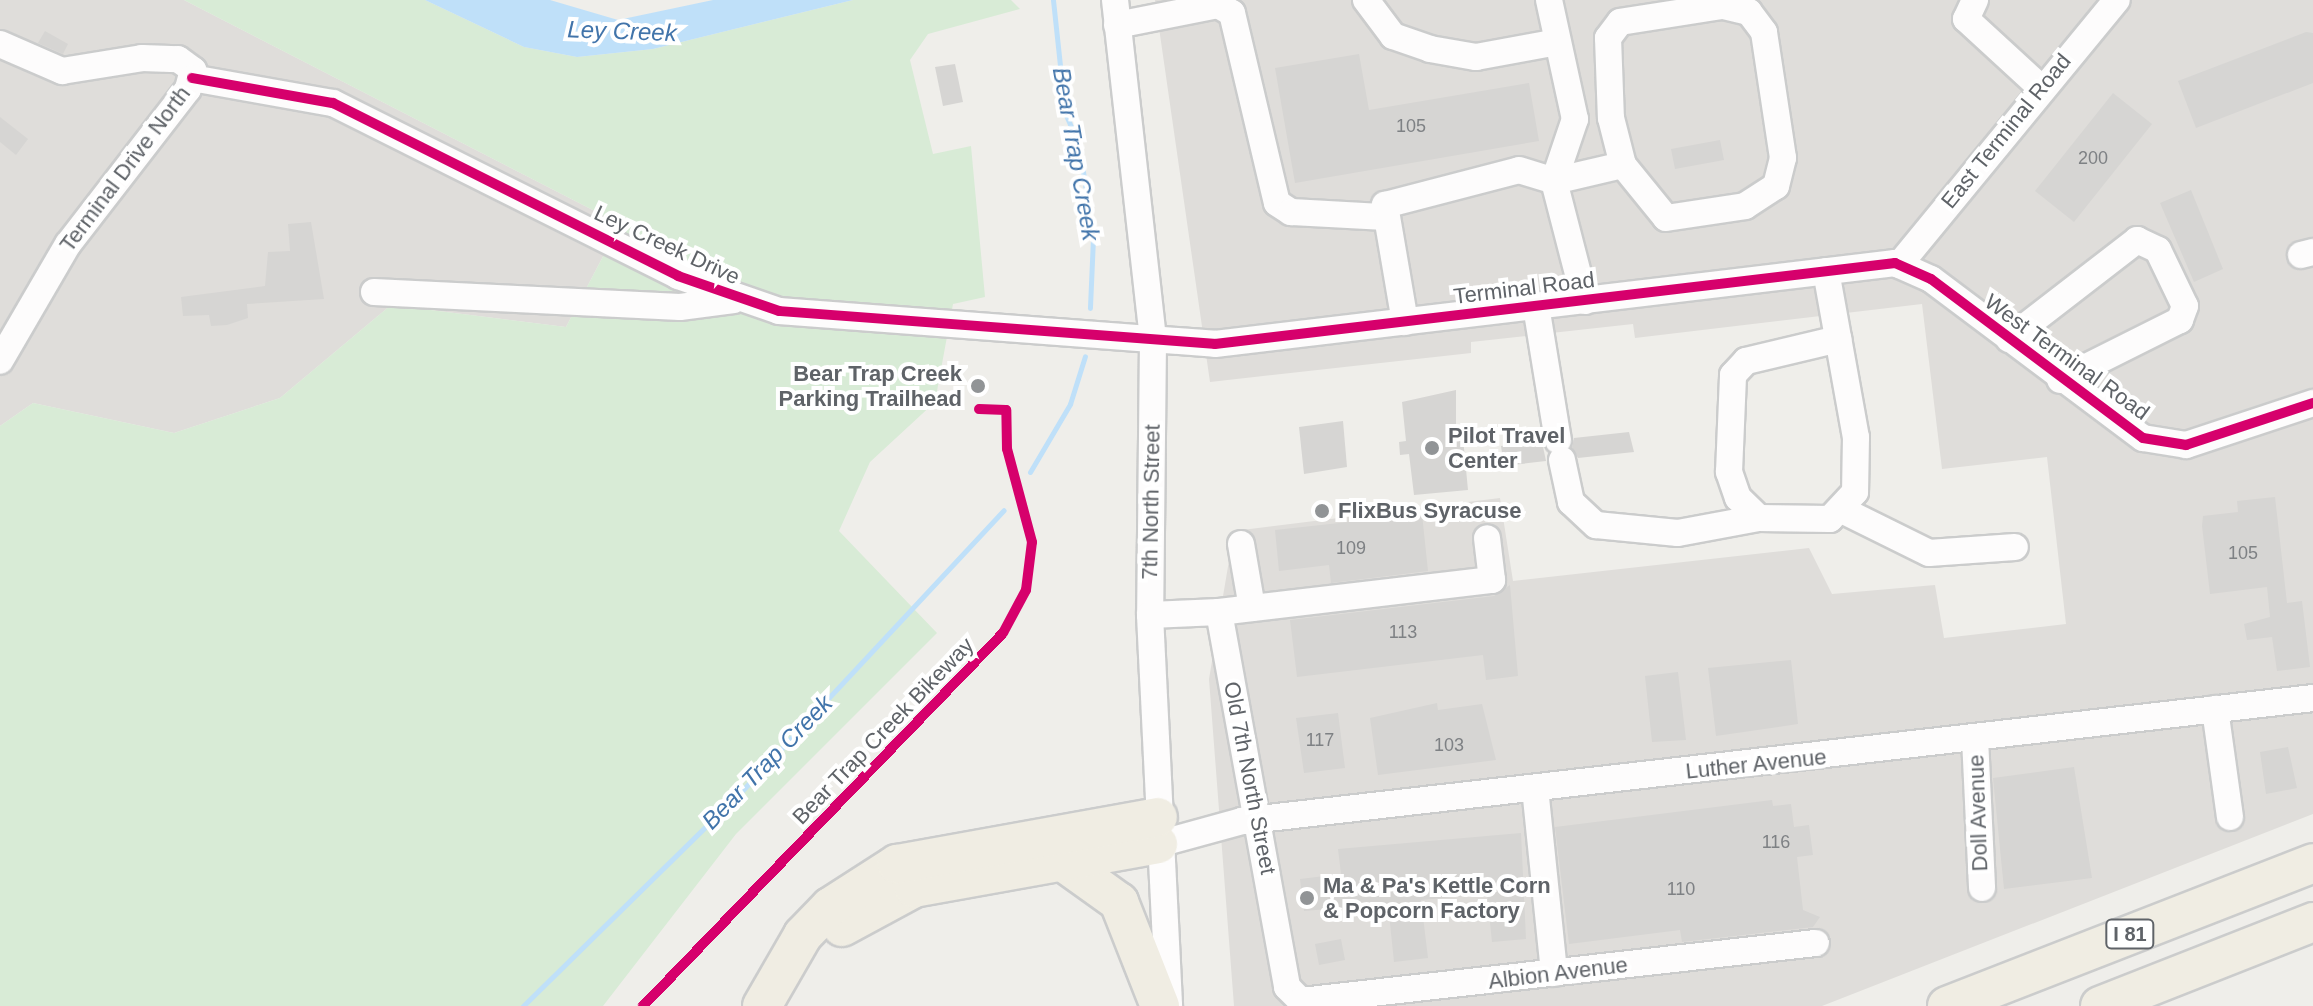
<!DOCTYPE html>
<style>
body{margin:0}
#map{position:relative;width:2313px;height:1006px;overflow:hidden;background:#efeeea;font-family:Arial,sans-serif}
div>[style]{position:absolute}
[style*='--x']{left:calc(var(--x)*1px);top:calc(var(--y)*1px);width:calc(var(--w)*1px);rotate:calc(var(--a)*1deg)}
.industrial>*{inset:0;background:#dfddda}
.green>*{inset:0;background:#d8ebd6}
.water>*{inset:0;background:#bfe0f9}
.stream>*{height:5px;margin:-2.5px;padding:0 2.5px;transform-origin:2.5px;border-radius:2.5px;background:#bfe0f9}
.building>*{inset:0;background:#d6d5d3}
.roads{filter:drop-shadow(2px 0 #cbcccc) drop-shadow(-2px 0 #cbcccc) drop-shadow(0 2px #cbcccc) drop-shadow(0 -2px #cbcccc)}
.minor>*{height:26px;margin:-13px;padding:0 13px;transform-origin:13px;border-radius:13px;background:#fdfcfc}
.highway>*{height:38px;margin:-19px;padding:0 19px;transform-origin:19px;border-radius:19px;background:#f0ede3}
.cycleway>*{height:10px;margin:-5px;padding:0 5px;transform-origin:5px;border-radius:5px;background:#d6006c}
.dots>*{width:22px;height:22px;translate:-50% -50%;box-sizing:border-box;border:4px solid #fff;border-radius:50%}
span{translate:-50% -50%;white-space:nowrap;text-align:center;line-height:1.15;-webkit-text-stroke:8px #fff;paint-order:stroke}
.number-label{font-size:18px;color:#7e8184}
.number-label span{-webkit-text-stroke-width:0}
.shield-label span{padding:2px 6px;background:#fff;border:2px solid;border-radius:6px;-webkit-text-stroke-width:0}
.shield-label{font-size:20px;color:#5f6368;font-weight:700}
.street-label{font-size:22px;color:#5f6368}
.poi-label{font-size:22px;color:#5f6368;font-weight:700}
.right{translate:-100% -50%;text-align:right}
.left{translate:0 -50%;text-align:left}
.water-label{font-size:24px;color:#4174aa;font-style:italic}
</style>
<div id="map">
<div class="industrial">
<i style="clip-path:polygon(0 0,184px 0,620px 224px,566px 327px,391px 305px,280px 398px,174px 433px,33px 403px,0 426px)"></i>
<i style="clip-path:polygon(1155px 0,2313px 0,2313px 814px,1822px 1006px,1234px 1006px,1209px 679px,1234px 531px,1500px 498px,1513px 581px,1809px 548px,1832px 594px,1935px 585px,1944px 638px,2066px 624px,2047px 457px,1942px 469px,1922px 304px,1635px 338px,1633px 324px,1471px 342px,1471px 353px,1210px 382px)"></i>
</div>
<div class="green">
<i style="clip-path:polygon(184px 0,425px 0,524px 47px,577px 57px,653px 49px,853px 0,1011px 0,1020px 9px,928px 34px,910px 60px,933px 154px,971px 146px,985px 297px,953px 304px,935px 402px,870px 462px,839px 531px,937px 633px,736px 834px,603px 1006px,0 1006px,0 426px,33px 403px,174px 433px,280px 398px,391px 305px,566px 327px,620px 224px)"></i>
</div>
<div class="water">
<i style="clip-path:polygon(425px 0,550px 0,618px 20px,713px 0,853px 0,653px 49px,577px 57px,524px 47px)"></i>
</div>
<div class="stream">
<i style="--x:1053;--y:0;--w:114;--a:83.9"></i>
<i style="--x:1065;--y:113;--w:35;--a:66"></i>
<i style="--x:1079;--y:145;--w:94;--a:81.4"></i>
<i style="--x:1093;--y:238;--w:70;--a:92.5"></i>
<i style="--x:1030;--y:472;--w:79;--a:-59.5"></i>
<i style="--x:1070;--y:404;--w:50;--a:-72.6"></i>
<i style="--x:523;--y:1006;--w:303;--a:-44.5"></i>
<i style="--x:739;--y:794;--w:388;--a:-47"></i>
</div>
<div class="building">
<i style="clip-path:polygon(45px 31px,68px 44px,63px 54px,38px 43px)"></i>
<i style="clip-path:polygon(2306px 32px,2313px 33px,2313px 83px,2196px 128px,2178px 81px)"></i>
<i style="clip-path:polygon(1359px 54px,1369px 110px,1529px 83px,1539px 141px,1295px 183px,1275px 68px)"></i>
<i style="clip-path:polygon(955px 64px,963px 102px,943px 106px,935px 67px)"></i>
<i style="clip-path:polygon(2113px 93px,2152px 124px,2074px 222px,2035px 191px)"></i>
<i style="clip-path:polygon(0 117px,28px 139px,16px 155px,0 142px)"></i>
<i style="clip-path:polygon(1720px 140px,1724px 160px,1675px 169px,1671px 149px)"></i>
<i style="clip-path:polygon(2191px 190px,2223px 269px,2194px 282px,2160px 203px)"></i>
<i style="clip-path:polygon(311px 222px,324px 299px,247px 304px,248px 318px,227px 325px,211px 326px,209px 315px,183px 316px,181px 297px,265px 286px,268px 252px,290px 251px,288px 224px)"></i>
<i style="clip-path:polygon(1456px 390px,1456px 439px,1463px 438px,1468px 490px,1414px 495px,1409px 454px,1400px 455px,1399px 442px,1406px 441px,1402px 402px)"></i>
<i style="clip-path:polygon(1343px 421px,1347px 467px,1304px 474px,1299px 427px)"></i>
<i style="clip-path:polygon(1629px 432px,1634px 452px,1578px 458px,1572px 448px,1574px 438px)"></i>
<i style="clip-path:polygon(1542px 442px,1546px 461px,1504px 466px,1501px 446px)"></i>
<i style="clip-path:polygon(2275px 497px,2287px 603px,2302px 601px,2310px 667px,2277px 671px,2272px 637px,2247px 640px,2244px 624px,2270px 617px,2267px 587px,2210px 594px,2202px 526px,2203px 516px,2238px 512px,2237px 501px)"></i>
<i style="clip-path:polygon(1422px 514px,1428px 571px,1331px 583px,1329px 565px,1279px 571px,1275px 530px)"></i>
<i style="clip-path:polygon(1510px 585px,1518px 676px,1486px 680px,1483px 655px,1297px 677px,1290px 620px,1494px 596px)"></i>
<i style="clip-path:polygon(1791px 660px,1798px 724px,1716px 736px,1708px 668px)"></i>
<i style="clip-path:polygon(1678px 672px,1686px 740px,1652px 742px,1645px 676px)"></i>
<i style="clip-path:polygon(1437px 703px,1438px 710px,1482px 704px,1496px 760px,1378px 775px,1370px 718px)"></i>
<i style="clip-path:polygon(1338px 713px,1345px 768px,1304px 773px,1296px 718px)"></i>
<i style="clip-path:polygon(2288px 747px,2297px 788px,2266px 794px,2260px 752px)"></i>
<i style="clip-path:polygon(2074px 767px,2092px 878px,2004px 889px,1993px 778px)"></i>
<i style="clip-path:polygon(1772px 800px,1773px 806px,1791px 804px,1794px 827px,1809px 825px,1813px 855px,1797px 857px,1803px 910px,1820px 917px,1813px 927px,1682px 942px,1680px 930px,1569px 944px,1555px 827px)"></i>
<i style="clip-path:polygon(1521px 833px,1526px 939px,1492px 942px,1487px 894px,1421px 900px,1428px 958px,1394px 962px,1388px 904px,1304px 911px,1300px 879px,1341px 874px,1338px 849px)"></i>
<i style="clip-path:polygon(1341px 939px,1345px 960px,1319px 965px,1315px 944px)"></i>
</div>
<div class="roads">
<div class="minor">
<i style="--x:1115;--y:0;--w:343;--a:83.6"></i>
<i style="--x:1153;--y:341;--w:274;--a:90.6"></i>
<i style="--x:1150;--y:615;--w:391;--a:87.2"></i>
<i style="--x:1366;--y:0;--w:45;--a:53.1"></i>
<i style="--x:1393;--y:36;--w:39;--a:19"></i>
<i style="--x:1430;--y:49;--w:47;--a:9.9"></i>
<i style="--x:1476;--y:57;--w:83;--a:-10.4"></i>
<i style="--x:1549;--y:0;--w:122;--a:77.7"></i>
<i style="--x:1575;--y:119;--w:65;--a:108.7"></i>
<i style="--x:1975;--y:0;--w:21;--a:115"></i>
<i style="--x:1966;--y:19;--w:102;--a:42.6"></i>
<i style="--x:1117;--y:25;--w:103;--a:-11.2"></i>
<i style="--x:1218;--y:5;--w:16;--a:30"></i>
<i style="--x:1232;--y:13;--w:195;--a:76.7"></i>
<i style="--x:1277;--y:203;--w:17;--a:33"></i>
<i style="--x:1291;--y:212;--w:91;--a:3.1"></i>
<i style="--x:0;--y:44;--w:68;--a:23.5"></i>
<i style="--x:62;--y:71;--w:81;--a:-9.2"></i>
<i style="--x:142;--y:58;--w:36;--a:2"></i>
<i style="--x:178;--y:59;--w:19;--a:36"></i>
<i style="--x:193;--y:70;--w:20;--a:105"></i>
<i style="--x:188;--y:89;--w:196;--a:127.7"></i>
<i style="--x:68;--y:244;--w:135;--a:120.2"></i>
<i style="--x:192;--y:78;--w:143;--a:10.1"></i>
<i style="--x:333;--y:103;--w:386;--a:26.6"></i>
<i style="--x:678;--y:276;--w:107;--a:19.1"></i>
<i style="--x:779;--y:311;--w:437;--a:4.3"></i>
<i style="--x:1215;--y:344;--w:685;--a:-6.79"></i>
<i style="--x:1895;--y:263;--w:39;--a:24"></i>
<i style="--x:1931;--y:279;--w:265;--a:36.9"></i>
<i style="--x:2143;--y:438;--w:44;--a:9.2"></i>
<i style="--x:2186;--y:445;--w:134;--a:-18.3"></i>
<i style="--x:1554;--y:181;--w:71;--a:-13.1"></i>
<i style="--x:1623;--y:165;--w:68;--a:50.9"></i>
<i style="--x:1666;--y:218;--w:80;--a:-8.6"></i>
<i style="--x:1745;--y:206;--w:37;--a:-33"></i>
<i style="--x:1776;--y:186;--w:29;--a:-76"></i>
<i style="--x:1783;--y:158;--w:127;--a:-98.6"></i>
<i style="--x:1764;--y:32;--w:25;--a:-127"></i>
<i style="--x:1749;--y:12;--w:28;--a:-167"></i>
<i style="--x:1722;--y:6;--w:103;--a:171.1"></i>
<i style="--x:1620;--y:22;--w:20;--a:127"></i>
<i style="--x:1608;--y:38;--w:80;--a:87.9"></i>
<i style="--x:1611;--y:118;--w:49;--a:75.7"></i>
<i style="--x:2301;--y:255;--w:12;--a:-14"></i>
<i style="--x:1899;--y:265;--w:343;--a:-50.6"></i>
<i style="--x:1826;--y:271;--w:169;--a:79.8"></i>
<i style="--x:1856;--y:437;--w:55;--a:91"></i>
<i style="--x:1855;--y:492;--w:37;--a:133"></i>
<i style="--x:1830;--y:519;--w:71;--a:-179.2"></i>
<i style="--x:1759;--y:518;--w:29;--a:-136"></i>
<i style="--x:1738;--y:498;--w:28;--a:-109"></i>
<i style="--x:1729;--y:472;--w:97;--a:-87.6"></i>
<i style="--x:1733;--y:375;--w:19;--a:-47"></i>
<i style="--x:1746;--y:361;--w:95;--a:-13.4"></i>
<i style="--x:374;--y:292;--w:306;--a:2.8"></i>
<i style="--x:680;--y:307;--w:54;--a:-7.4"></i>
<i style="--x:1536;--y:306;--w:136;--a:80.7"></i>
<i style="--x:1405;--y:322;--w:119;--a:-99.7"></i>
<i style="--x:1385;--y:205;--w:138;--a:-14.6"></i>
<i style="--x:1519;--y:170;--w:37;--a:17"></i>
<i style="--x:1554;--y:181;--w:124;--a:75.5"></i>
<i style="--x:2009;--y:339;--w:162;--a:-37.7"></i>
<i style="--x:2137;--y:240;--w:23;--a:25"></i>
<i style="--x:2158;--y:250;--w:62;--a:64.3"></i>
<i style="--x:2185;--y:306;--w:15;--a:110"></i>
<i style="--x:2180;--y:320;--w:134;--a:153.4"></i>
<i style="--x:1562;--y:460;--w:43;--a:77.9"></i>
<i style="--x:1571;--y:502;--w:34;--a:43"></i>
<i style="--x:1596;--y:525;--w:82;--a:5.6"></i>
<i style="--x:1678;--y:533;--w:82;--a:-10.5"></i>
<i style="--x:1842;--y:510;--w:97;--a:26.3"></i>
<i style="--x:1929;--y:553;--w:86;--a:-4"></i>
<i style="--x:1241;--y:544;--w:65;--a:80.2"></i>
<i style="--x:1219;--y:612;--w:275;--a:-6.7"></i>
<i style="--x:1492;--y:580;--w:42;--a:-96.8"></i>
<i style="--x:1150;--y:615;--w:69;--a:-2.5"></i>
<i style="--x:1219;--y:612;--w:381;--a:79.7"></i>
<i style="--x:1287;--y:987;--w:20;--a:45"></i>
<i style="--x:1301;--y:1001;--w:518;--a:-6.43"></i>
<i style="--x:2215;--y:709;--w:109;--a:82.1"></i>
<i style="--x:1975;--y:738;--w:150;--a:87.3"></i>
<i style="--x:1535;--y:788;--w:186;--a:84.1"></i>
<i style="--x:1158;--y:844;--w:87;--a:-15.3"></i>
<i style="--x:1242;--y:821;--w:1078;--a:-6.55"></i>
</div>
<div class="highway">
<i style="--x:1059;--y:859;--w:74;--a:35.6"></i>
<i style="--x:1119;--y:902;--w:112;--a:68.5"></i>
<i style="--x:842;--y:927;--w:82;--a:-28.4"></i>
<i style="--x:914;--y:888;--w:248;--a:-10.2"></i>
<i style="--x:762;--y:1006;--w:82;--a:-60"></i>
<i style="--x:803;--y:935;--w:39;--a:-46"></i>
<i style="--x:830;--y:907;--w:80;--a:-32.7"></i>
<i style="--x:897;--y:864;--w:265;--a:-10.2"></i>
<i style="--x:1947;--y:1006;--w:393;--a:-21.3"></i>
<i style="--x:2100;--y:1006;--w:229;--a:-21.5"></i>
</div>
</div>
<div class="cycleway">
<i style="--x:192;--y:78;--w:143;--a:10.1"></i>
<i style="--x:333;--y:103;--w:386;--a:26.6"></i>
<i style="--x:678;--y:276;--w:107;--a:19.1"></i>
<i style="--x:779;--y:311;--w:437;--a:4.3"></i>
<i style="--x:1215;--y:344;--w:685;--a:-6.79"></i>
<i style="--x:1895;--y:263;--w:39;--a:24"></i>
<i style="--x:1931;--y:279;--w:265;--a:36.9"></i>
<i style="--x:2143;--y:438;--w:44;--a:9.2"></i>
<i style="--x:2186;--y:445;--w:134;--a:-18.3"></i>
<i style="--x:643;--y:1006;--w:518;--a:-46.02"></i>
<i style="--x:1003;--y:633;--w:49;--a:-61.9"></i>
<i style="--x:1026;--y:590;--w:48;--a:-82.9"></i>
<i style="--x:1032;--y:542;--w:96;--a:-105"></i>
<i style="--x:1007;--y:449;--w:39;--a:-91"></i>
<i style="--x:1006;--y:410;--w:27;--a:-178"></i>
</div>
<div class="dots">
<i style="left:978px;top:386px;background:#919496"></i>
<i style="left:1432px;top:448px;background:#919496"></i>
<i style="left:1322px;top:511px;background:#919496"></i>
<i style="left:1307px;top:898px;background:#919496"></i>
</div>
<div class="number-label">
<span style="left:1411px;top:126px">105</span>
<span style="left:2093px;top:158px">200</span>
<span style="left:1351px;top:548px">109</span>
<span style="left:2243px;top:553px">105</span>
<span style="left:1403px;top:632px">113</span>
<span style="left:1320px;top:740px">117</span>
<span style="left:1449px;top:745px">103</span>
<span style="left:1776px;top:842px">116</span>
<span style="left:1681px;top:889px">110</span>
</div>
<div class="shield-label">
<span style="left:2130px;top:934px">I 81</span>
</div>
<div class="street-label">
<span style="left:2006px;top:131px;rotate:-51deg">East Terminal Road</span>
<span style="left:125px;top:169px;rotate:-53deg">Terminal Drive North</span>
<span style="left:667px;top:245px;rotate:25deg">Ley Creek Drive</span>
<span style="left:1524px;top:288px;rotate:-7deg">Terminal Road</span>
<span style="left:2067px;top:357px;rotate:36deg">West Terminal Road</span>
<span style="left:1151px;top:502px;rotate:-89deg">7th North Street</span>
<span style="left:883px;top:731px;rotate:-46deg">Bear Trap Creek Bikeway</span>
<span style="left:1756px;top:764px;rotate:-6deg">Luther Avenue</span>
<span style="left:1250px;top:778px;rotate:79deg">Old 7th North Street</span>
<span style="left:1978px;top:813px;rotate:-92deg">Doll Avenue</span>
<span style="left:1558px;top:973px;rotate:-7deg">Albion Avenue</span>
</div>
<div class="poi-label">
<span class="right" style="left:962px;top:386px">Bear Trap Creek<br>Parking Trailhead</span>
<span class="left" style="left:1448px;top:448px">Pilot Travel<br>Center</span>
<span class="left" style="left:1338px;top:511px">FlixBus Syracuse</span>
<span class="left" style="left:1323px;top:898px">Ma &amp; Pa's Kettle Corn<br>&amp; Popcorn Factory</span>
</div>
<div class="water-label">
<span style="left:622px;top:31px;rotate:2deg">Ley Creek</span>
<span style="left:1076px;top:154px;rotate:80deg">Bear Trap Creek</span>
<span style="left:767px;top:762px;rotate:-46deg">Bear Trap Creek</span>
</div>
</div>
